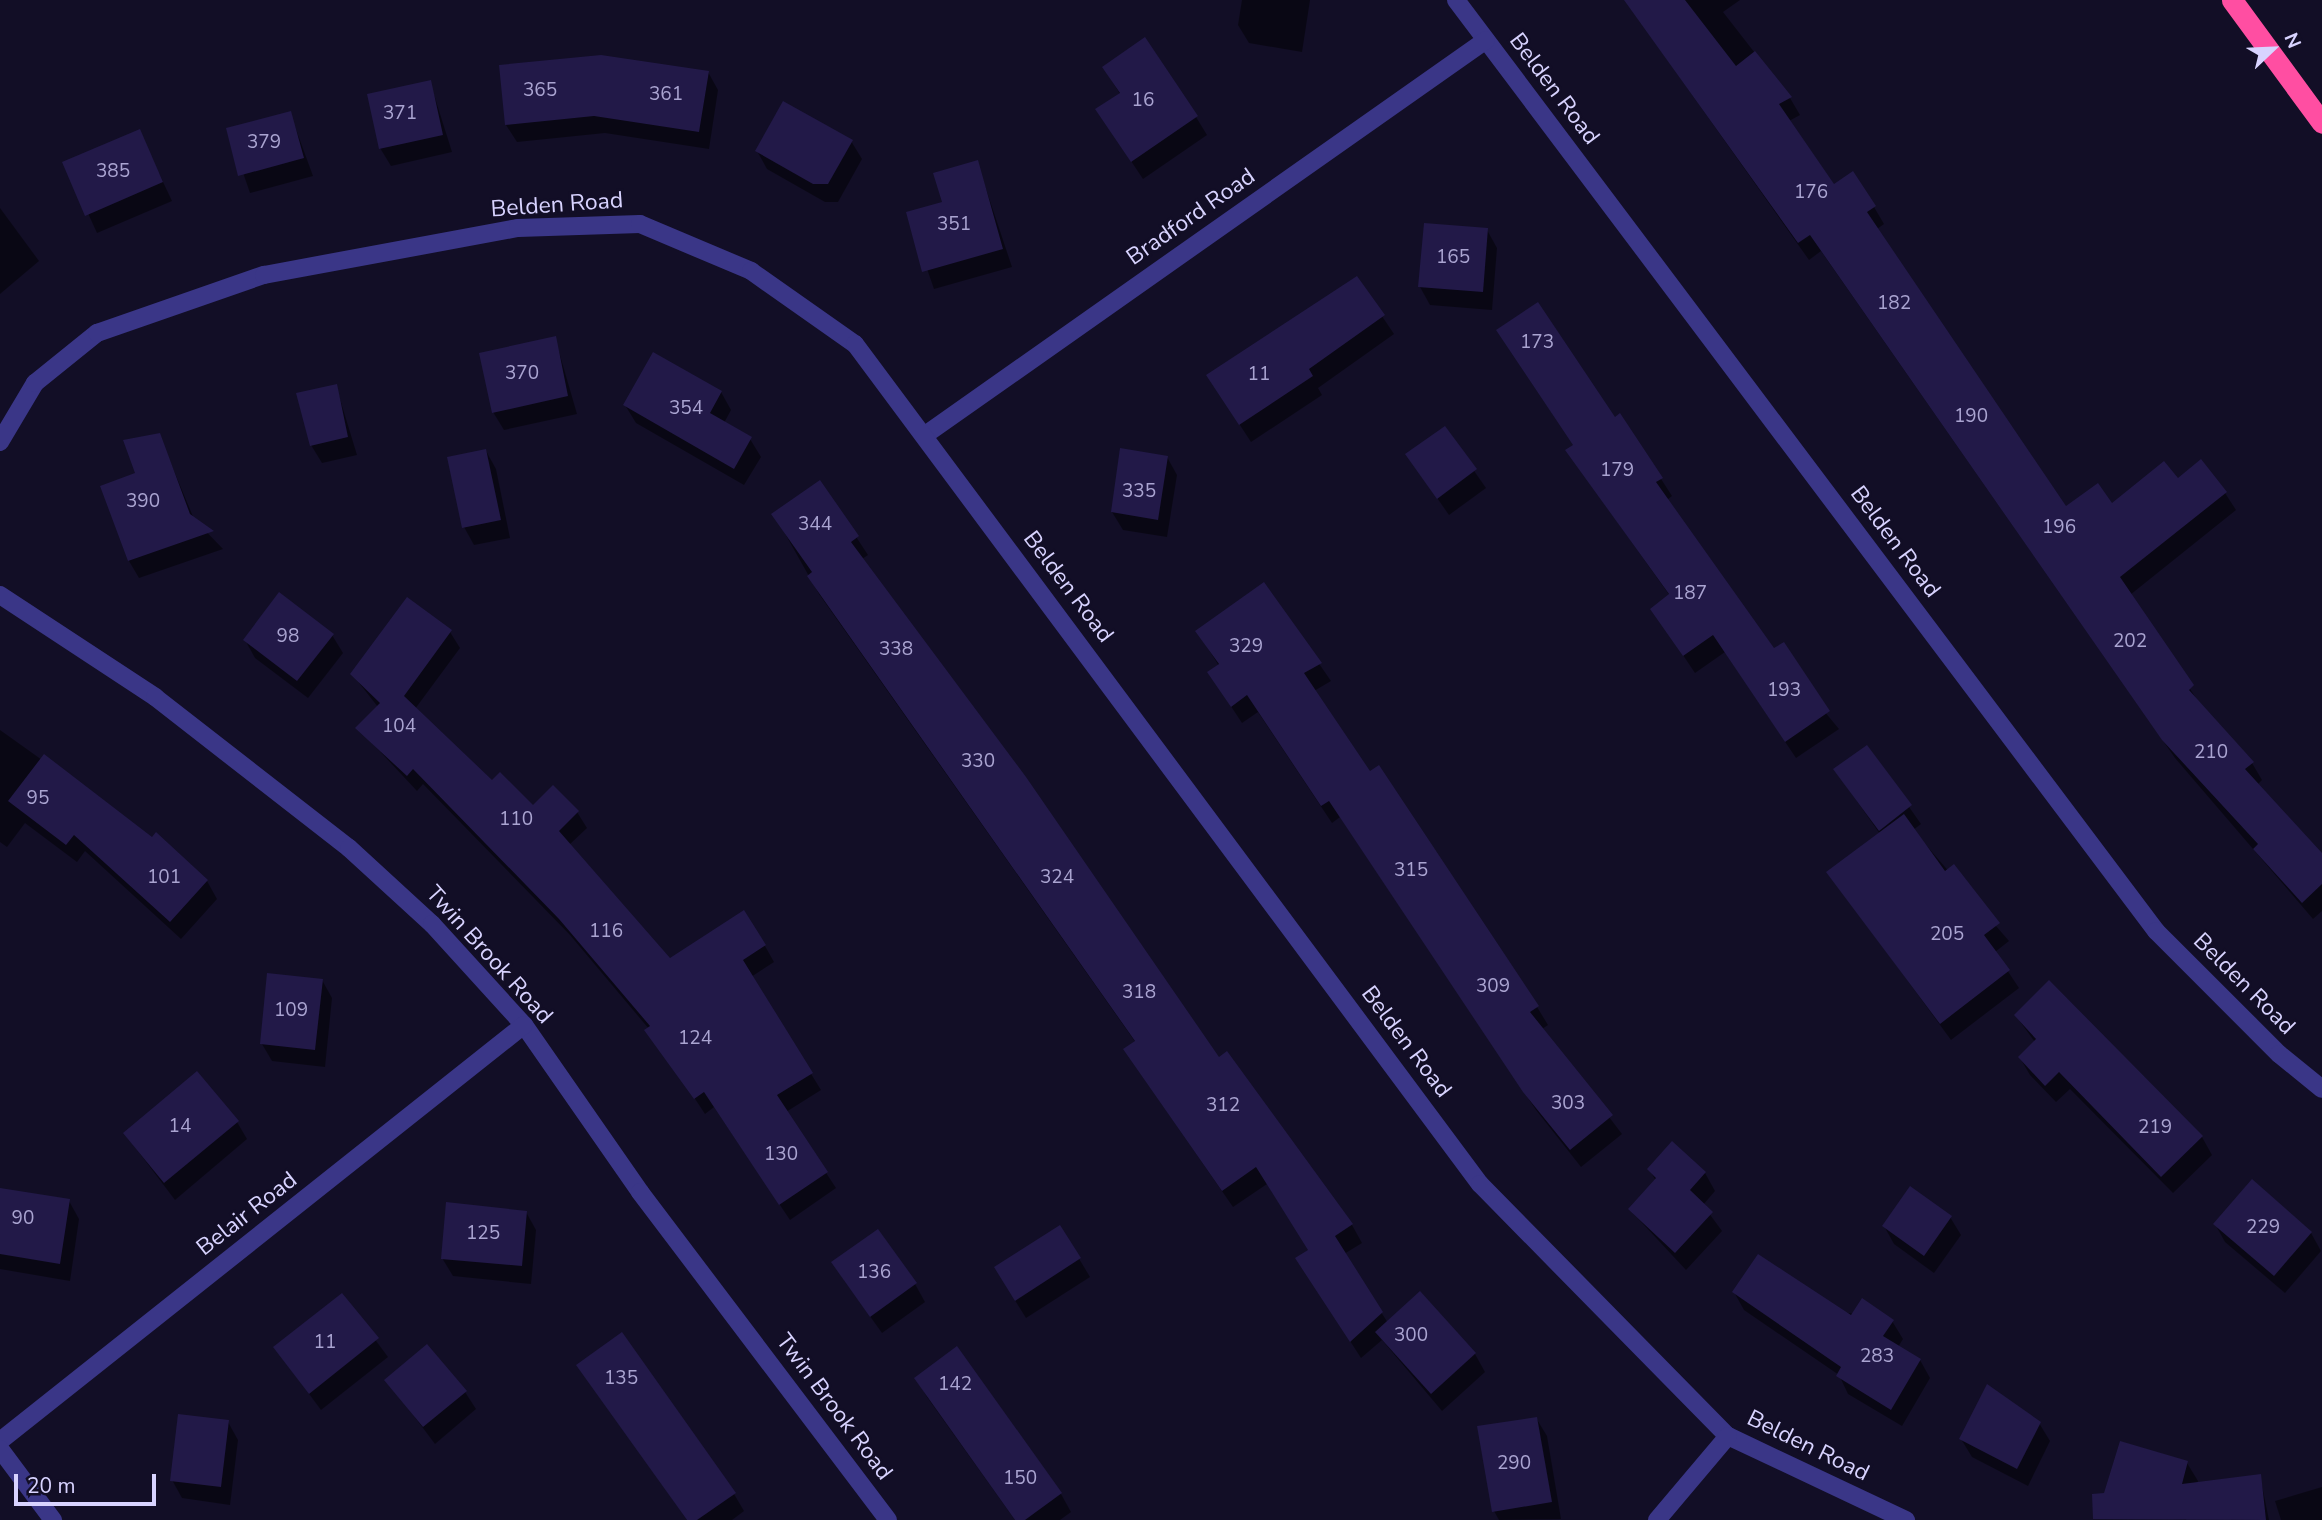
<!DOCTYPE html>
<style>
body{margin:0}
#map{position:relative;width:2322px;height:1520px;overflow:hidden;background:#120e26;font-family:"Nunito Sans",sans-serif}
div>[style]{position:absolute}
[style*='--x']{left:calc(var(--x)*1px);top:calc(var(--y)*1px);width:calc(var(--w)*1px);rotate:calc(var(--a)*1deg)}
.shadow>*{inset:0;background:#0007}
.building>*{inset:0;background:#221948}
.minor>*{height:18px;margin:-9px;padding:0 9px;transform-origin:9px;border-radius:9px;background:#3a3687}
.motorway>*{height:21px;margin:-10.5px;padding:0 10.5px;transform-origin:10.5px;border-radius:10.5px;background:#ff4ea2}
span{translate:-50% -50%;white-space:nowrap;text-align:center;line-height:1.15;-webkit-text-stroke:5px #120e26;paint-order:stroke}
.number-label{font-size:19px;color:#aaa4d1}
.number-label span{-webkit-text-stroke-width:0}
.street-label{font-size:23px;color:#d8d3ff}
.north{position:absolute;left:2238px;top:14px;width:70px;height:70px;-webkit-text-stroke:5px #120e26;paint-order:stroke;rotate:67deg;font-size:19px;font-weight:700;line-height:28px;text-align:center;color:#d8d3ff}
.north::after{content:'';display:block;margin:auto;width:24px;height:32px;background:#d8d3ff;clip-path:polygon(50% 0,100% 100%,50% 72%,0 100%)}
.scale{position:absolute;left:14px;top:1474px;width:142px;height:32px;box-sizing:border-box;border:4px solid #d8d3ff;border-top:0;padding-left:9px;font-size:21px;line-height:24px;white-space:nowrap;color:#d8d3ff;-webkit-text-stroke:5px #120e26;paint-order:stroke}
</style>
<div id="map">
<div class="shadow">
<i style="clip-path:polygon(1242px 0,1310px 0,1302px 52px,1249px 43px,1238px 25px)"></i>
<i style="clip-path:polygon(1625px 0,1740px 0,1723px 12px,1790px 98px,1800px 115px,1789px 121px,1834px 186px,1874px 207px,1884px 224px,1877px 229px,2065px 508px,2111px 506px,2177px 480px,2225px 493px,2236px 510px,2130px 595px,2201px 706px,2252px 763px,2262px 780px,2257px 785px,2322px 856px,2322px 911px,2313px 919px,2175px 758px,1821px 251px,1809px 260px)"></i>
<i style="clip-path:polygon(1104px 68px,1196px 117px,1207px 135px,1143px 179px,1097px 110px,1120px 94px)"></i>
<i style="clip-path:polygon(708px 72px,718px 90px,709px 149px,605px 133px,517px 142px,506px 125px)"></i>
<i style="clip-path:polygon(430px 82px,452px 152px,391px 166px,380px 148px)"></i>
<i style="clip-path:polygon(290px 113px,313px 176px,250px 193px,228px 129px)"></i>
<i style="clip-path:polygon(139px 131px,172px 201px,97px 233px,65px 163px)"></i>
<i style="clip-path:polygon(851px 141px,862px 159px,838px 202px,825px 202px,767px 169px,757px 151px)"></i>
<i style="clip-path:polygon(977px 162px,1012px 267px,934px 289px,908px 214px,944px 203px)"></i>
<i style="clip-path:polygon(0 208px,39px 261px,0 294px)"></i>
<i style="clip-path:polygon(1487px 230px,1497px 248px,1492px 310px,1430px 305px,1420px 287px)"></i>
<i style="clip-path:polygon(1357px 279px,1394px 334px,1318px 388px,1322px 395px,1251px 442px,1219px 393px)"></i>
<i style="clip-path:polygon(555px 338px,577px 414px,504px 430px,493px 412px)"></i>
<i style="clip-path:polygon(336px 386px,357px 455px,322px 463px,311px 445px)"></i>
<i style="clip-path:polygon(721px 392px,731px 410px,724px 423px,750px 439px,761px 457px,744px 485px,636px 423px,625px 405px)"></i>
<i style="clip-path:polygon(1620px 415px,1672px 496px,1667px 500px,1774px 651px,1839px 729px,1796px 758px,1725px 652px,1695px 673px,1652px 609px,1670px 596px,1567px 451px)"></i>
<i style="clip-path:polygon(1444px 428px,1486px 488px,1449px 515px,1407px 455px)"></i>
<i style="clip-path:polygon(159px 435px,194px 519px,223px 549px,139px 578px,129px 561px,138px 474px)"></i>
<i style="clip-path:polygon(486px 451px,496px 469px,510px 538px,474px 545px,464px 527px)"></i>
<i style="clip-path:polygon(1167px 457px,1177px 475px,1167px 537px,1123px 530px,1112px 512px)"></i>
<i style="clip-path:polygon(820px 482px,868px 555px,862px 559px,1218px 1059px,1227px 1053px,1352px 1225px,1362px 1243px,1344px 1254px,1388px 1323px,1475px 1354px,1485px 1372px,1442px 1411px,1382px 1340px,1361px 1358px,1308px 1276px,1310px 1251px,1267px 1184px,1233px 1207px,1136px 1067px,1125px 1050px,1136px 1043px,819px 594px,774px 514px)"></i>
<i style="clip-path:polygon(1264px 584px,1331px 681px,1314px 691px,1369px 773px,1379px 767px,1537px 1007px,1548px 1025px,1542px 1029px,1622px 1134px,1581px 1167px,1536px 1110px,1340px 817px,1332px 823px,1258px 712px,1242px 723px,1209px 673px,1219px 666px,1197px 631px)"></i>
<i style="clip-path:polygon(450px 632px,460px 648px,415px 709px,492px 783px,533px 808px,577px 812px,587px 828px,569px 845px,669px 960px,765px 946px,774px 962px,751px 977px,821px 1090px,786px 1112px,836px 1188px,790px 1220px,714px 1107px,705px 1114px,649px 1029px,570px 935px,423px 784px,417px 791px,358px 728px,378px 707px,352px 674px)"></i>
<i style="clip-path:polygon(332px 635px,343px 653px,308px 698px,255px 658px,245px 640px)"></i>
<i style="clip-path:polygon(0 730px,153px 839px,156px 835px,207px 881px,217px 899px,181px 939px,85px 851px,77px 862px,25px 823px,7px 847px,0 842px)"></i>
<i style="clip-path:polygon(1867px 747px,1921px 824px,1913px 830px,2009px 941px,1995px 952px,2019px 988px,1951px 1040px,1828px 872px,1880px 834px,1835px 770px)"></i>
<i style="clip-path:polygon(322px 980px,332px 998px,325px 1067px,272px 1061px,262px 1044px)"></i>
<i style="clip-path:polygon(2049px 982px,2202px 1137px,2212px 1155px,2173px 1193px,2070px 1089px,2056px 1102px,2030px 1075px,2020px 1058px,2035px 1042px,2016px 1016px)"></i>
<i style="clip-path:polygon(237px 1122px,247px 1139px,175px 1200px,125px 1134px)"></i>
<i style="clip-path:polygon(1649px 1169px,1705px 1173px,1715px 1191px,1703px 1205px,1722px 1231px,1686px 1270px,1630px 1210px,1656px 1181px)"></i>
<i style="clip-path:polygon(0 1190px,69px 1201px,79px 1219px,70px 1281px,0 1269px)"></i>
<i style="clip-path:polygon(526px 1212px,536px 1230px,531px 1284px,453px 1276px,442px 1258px)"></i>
<i style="clip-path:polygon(1950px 1217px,1961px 1235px,1934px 1273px,1894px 1244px,1884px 1226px)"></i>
<i style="clip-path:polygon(2215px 1224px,2311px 1233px,2321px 1251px,2285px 1293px,2225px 1242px)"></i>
<i style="clip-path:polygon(1060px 1227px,1090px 1277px,1026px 1318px,1006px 1286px)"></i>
<i style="clip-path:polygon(844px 1280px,915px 1284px,925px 1302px,882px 1333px)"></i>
<i style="clip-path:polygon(1734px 1292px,1892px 1321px,1903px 1339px,1898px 1347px,1920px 1360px,1930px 1378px,1902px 1426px,1848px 1394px,1839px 1375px,1744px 1310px)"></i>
<i style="clip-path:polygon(342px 1295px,388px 1357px,321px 1410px,275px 1348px)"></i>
<i style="clip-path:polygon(957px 1349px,1061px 1494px,1071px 1512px,1060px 1520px,1015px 1520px,927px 1397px,917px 1379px)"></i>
<i style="clip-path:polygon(579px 1365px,734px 1494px,744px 1511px,732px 1520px,687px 1520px)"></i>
<i style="clip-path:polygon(387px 1380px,465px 1392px,476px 1409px,435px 1444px)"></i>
<i style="clip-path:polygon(1536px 1418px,1547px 1436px,1561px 1519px,1499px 1520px,1494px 1511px)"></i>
<i style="clip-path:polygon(228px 1422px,238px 1440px,230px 1505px,182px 1498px,172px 1480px)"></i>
<i style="clip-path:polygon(2039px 1423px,2050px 1441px,2028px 1486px,1972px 1457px,1961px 1439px)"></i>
<i style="clip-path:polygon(2187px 1463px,2198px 1481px,2186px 1520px,2115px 1515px)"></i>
<i style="clip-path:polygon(2260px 1476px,2269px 1520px,2231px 1520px,2227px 1480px)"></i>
<i style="clip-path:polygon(2322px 1487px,2322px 1520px,2281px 1520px,2275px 1501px)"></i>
</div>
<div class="building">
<i style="clip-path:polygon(1624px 0,1685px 0,1736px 66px,1755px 51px,1792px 97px,1779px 104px,1834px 184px,1853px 171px,1876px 206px,1867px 212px,2066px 506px,2098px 483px,2112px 503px,2164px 461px,2178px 478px,2201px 459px,2227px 492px,2120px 577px,2194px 685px,2189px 690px,2254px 762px,2245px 769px,2322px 853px,2322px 884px,2302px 903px,2253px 849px,2258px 844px,2162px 740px,1810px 235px,1798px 243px)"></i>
<i style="clip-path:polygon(1145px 37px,1198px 116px,1131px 162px,1095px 109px,1120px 93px,1102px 67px)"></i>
<i style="clip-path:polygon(601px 55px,709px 71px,699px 132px,594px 116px,505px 125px,499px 65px)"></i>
<i style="clip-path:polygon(431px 80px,443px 135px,379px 149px,367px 94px)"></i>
<i style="clip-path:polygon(783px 101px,853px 140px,828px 184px,813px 184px,755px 151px)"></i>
<i style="clip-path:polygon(291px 111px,304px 158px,238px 176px,226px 128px)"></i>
<i style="clip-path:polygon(140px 129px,163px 182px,85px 216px,62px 162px)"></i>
<i style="clip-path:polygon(978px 160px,1003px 249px,922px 272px,906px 212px,942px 202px,933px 173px)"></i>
<i style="clip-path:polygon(1424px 223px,1488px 228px,1483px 292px,1418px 287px)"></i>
<i style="clip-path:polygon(1357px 276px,1385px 315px,1309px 369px,1313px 376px,1239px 425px,1206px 375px)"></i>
<i style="clip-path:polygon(1538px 302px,1615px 417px,1620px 413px,1663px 478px,1656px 482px,1774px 648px,1784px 642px,1830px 711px,1785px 742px,1713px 635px,1683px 656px,1650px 609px,1669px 594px,1565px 450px,1573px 445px,1496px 330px)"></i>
<i style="clip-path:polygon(556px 336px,568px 396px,492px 413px,479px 353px)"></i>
<i style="clip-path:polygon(653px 352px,722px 391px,710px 413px,752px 437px,734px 469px,623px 405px)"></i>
<i style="clip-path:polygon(337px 384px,348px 437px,310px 446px,296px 393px)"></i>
<i style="clip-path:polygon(1445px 426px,1477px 469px,1437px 499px,1405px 454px)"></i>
<i style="clip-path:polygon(160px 433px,190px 514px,214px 531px,128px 561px,100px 486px,135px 473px,123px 440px)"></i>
<i style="clip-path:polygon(1120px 448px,1168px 456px,1158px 520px,1111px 512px)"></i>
<i style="clip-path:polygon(486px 449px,501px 520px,462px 528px,447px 457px)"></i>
<i style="clip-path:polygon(820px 480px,859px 536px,851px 542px,1026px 777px,1219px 1057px,1227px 1051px,1353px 1224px,1335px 1236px,1383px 1312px,1350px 1342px,1295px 1258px,1308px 1250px,1256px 1167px,1222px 1191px,1123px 1049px,1135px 1041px,807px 576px,812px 572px,771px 514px)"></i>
<i style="clip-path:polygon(1264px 582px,1322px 663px,1304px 673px,1370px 771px,1379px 765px,1539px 1006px,1530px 1012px,1613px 1115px,1570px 1150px,1523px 1092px,1329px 801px,1321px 806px,1247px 695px,1231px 707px,1207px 672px,1219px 664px,1195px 631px)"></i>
<i style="clip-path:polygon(279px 592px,334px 634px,297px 681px,243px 640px)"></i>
<i style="clip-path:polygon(407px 597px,452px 630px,404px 696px,492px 780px,500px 772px,533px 805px,553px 785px,579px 811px,559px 831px,670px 958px,744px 910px,766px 945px,743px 960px,813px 1073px,777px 1095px,828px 1172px,779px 1205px,704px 1092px,694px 1099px,644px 1030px,650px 1026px,559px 919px,413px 769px,407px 776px,355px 728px,380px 703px,350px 674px)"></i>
<i style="clip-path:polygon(1867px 745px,1912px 805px,1879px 831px,1833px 769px)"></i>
<i style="clip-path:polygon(44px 754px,152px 837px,156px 832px,208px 880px,170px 922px,74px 835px,66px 845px,8px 801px)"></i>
<i style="clip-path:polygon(1904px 814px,1945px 871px,1954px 864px,2000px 923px,1984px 935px,2010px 970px,1940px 1024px,1826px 872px)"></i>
<i style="clip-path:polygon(267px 973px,323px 979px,315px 1050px,260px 1044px)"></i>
<i style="clip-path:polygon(2049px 980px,2203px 1136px,2161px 1177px,2059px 1072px,2045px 1086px,2018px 1057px,2036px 1039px,2014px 1015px)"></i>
<i style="clip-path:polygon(197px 1071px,239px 1121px,164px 1183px,123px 1133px)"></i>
<i style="clip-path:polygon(1672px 1141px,1706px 1172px,1690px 1190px,1713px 1212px,1675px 1253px,1628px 1209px,1656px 1178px,1647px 1169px)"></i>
<i style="clip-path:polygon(2252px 1179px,2312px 1232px,2274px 1276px,2213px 1224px)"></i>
<i style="clip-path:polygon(1910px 1186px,1952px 1216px,1924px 1256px,1882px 1226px)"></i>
<i style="clip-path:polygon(0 1188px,70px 1199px,60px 1264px,0 1254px)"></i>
<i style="clip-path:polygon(446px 1202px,527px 1211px,522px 1266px,441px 1259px)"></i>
<i style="clip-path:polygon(1060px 1225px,1081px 1258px,1015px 1301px,994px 1267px)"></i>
<i style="clip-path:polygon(878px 1229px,917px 1283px,870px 1317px,831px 1262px)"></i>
<i style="clip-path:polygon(1758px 1254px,1851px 1315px,1862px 1298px,1894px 1320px,1883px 1336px,1921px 1359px,1891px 1410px,1836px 1376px,1841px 1367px,1732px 1292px)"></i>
<i style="clip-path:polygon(1420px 1291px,1476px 1353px,1431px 1394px,1375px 1332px)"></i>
<i style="clip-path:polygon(342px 1293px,379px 1338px,309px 1394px,273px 1347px)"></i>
<i style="clip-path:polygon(622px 1332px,736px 1493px,697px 1520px,687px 1520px,576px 1365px)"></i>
<i style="clip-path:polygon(427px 1344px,467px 1391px,423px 1427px,384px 1380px)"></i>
<i style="clip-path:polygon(957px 1346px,1062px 1493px,1025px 1520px,1015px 1520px,914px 1378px)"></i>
<i style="clip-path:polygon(1987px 1384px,2041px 1422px,2017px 1469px,1959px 1439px)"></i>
<i style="clip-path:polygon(178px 1414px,229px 1420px,221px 1487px,170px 1481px)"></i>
<i style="clip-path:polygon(1537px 1417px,1552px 1502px,1492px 1512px,1477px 1426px)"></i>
<i style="clip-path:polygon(2120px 1441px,2188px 1461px,2182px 1484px,2261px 1474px,2266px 1520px,2093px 1519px,2092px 1494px,2104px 1493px)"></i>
</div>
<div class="minor">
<i style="--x:1456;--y:0;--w:1165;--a:53.06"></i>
<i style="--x:2156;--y:931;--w:174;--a:45"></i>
<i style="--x:2279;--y:1054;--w:55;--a:39.1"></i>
<i style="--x:925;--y:435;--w:686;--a:-35.15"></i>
<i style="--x:0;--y:442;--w:69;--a:-59.3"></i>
<i style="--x:35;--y:383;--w:80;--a:-38.9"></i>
<i style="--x:97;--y:333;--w:177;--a:-19.2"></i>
<i style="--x:264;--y:275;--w:258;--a:-10.5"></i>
<i style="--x:518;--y:228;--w:122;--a:-1.9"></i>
<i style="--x:640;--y:224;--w:121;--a:22.9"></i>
<i style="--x:751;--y:271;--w:127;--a:35.1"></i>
<i style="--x:855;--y:344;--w:1047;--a:53.35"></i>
<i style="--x:1480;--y:1184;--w:354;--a:45.5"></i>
<i style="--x:1728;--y:1436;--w:197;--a:25.3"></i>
<i style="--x:0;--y:595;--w:186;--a:33.3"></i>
<i style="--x:155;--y:697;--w:246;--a:37.9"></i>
<i style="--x:349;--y:848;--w:113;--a:42.5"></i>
<i style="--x:432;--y:924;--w:137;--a:47.7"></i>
<i style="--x:524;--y:1025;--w:203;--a:55.2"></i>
<i style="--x:640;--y:1192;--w:411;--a:52.9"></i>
<i style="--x:0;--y:1441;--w:669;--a:-38.45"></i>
<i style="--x:0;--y:1449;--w:89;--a:53.3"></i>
<i style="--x:1657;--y:1520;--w:110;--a:-49.8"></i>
</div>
<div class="motorway">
<i style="--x:2232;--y:0;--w:152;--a:53.8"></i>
</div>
<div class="number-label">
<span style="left:540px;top:91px">365</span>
<span style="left:666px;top:95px">361</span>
<span style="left:1143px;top:101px">16</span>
<span style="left:400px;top:114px">371</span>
<span style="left:264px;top:143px">379</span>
<span style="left:113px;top:172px">385</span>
<span style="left:1811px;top:193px">176</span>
<span style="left:954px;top:225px">351</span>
<span style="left:1453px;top:258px">165</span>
<span style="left:1894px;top:304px">182</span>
<span style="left:1537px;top:343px">173</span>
<span style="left:522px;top:374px">370</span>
<span style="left:1259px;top:375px">11</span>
<span style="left:686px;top:409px">354</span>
<span style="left:1971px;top:417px">190</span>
<span style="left:1617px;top:471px">179</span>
<span style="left:1139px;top:492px">335</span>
<span style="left:143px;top:502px">390</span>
<span style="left:815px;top:525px">344</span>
<span style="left:2059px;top:528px">196</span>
<span style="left:1690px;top:594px">187</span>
<span style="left:288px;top:637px">98</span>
<span style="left:2130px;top:642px">202</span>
<span style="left:1246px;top:647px">329</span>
<span style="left:896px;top:650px">338</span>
<span style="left:1784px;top:691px">193</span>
<span style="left:399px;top:727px">104</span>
<span style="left:2211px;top:753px">210</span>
<span style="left:978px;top:762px">330</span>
<span style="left:38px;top:799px">95</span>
<span style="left:516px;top:820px">110</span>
<span style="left:1411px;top:871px">315</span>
<span style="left:164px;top:878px">101</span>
<span style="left:1057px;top:878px">324</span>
<span style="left:606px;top:932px">116</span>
<span style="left:1947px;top:935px">205</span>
<span style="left:1493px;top:987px">309</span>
<span style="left:1139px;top:993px">318</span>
<span style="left:291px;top:1011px">109</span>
<span style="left:695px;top:1039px">124</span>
<span style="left:1568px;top:1104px">303</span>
<span style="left:1223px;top:1106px">312</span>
<span style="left:180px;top:1127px">14</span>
<span style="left:2155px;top:1128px">219</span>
<span style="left:781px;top:1155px">130</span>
<span style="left:23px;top:1219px">90</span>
<span style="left:2263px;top:1228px">229</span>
<span style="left:483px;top:1234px">125</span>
<span style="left:874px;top:1273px">136</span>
<span style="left:1411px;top:1336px">300</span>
<span style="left:325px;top:1343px">11</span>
<span style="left:1877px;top:1357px">283</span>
<span style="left:621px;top:1379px">135</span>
<span style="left:955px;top:1385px">142</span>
<span style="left:1514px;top:1464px">290</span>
<span style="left:1020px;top:1479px">150</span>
</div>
<div class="street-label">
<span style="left:1554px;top:89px;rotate:53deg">Belden Road</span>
<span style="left:557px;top:205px;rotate:-4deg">Belden Road</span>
<span style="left:1191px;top:217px;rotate:-35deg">Bradford Road</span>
<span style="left:1895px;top:542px;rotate:53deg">Belden Road</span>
<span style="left:1068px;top:587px;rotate:53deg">Belden Road</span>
<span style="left:489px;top:955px;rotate:48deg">Twin Brook Road</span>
<span style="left:2244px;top:984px;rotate:45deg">Belden Road</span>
<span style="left:1406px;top:1042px;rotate:53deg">Belden Road</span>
<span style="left:247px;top:1214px;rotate:-38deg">Belair Road</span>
<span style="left:834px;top:1407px;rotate:53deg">Twin Brook Road</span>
<span style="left:1808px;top:1446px;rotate:26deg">Belden Road</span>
</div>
<div class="north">N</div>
<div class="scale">20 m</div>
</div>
